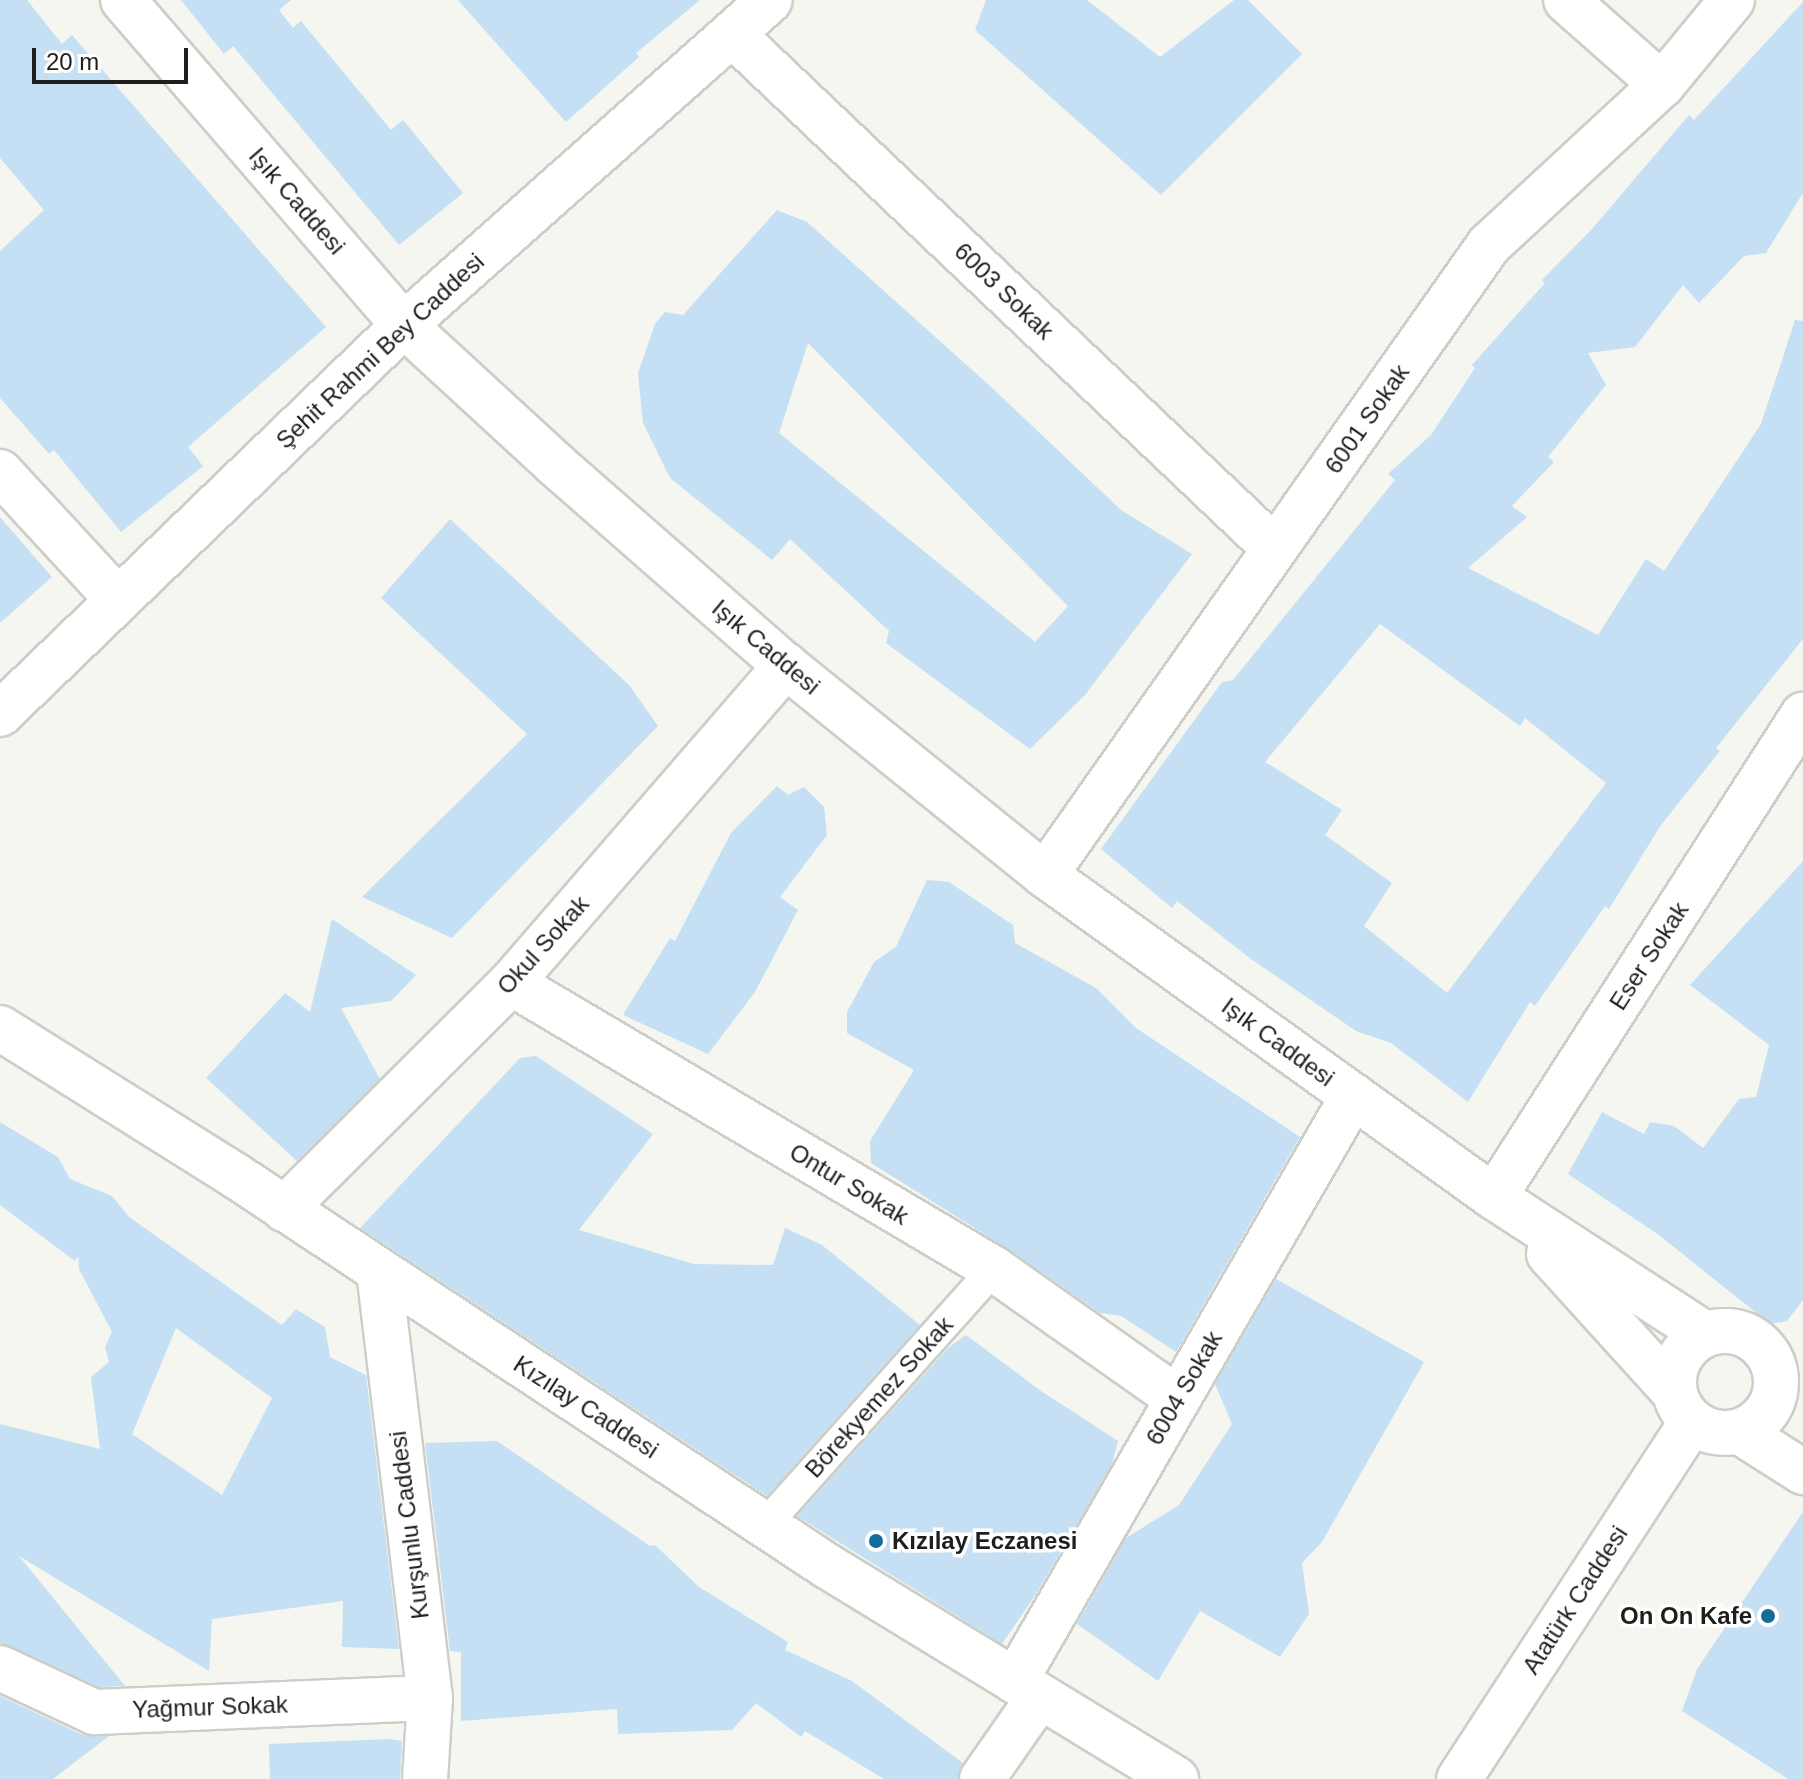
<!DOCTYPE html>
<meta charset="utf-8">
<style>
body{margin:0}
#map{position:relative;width:1803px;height:1779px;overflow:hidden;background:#f4f6ef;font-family:Helvetica,sans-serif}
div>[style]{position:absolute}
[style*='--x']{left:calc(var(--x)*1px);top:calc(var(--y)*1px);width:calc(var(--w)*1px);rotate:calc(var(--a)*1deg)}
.building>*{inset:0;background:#c5e0f4}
.roads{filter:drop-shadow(2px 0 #cccec7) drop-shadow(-2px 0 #cccec7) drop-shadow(0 2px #cccec7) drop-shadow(0 -2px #cccec7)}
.service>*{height:30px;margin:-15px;padding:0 15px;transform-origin:15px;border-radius:15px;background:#fff}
.minor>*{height:44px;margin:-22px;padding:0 22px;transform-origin:22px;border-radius:22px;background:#fff}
.tertiary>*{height:44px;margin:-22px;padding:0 22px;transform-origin:22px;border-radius:22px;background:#fff}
.secondary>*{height:44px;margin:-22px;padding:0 22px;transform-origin:22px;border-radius:22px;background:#fff}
.secondary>.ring{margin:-22px;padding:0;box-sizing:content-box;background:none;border:44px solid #fff;border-radius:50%}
.dots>*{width:22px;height:22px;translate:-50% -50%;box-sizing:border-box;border:4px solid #fff;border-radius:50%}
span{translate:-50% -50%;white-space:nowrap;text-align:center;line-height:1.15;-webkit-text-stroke:7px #fff;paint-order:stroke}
.street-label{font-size:24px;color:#1e1f1c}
.poi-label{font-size:24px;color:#1e1f1c;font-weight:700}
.left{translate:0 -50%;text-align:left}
.right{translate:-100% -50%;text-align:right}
.scale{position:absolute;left:32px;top:48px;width:156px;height:36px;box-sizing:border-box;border:4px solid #1e1f1c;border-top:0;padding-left:10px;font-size:24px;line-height:28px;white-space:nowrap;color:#1e1f1c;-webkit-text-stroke:6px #fff;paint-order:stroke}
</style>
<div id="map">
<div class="building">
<i style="clip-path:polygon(0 0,27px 0,62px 44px,72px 35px,326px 327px,188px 447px,203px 466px,121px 532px,54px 450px,49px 454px,0 398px,0 251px,44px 210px,0 158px)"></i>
<i style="clip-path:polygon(181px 0,291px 0,279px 10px,293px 28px,301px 21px,391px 130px,403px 120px,463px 193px,399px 245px,233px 46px,224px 54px)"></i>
<i style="clip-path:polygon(458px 0,700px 0,636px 53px,639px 57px,566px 122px)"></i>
<i style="clip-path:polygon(986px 0,1087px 0,1160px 57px,1234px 0,1248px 0,1302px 54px,1161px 195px,975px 30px)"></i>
<i style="clip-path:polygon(evenodd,1803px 2px,1803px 193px,1766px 253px,1744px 256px,1699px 303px,1683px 285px,1635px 347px,1588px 353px,1606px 385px,1548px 457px,1554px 462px,1512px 506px,1527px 517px,1468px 568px,1598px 635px,1646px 559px,1664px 571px,1761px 424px,1795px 320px,1803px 321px,1803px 639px,1716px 748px,1720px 751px,1661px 825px,1609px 909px,1605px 906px,1535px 1006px,1530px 1002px,1468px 1102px,1391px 1043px,1356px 1031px,1251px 959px,1177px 901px,1172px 908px,1101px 849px,1222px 682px,1233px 680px,1395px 480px,1388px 474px,1431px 435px,1475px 368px,1472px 365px,1545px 283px,1542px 280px,1592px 229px,1689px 115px,1694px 120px,1803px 2px,1380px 624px,1520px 726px,1525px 718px,1606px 783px,1447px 993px,1364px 926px,1392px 883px,1325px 835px,1342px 810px,1265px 762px,1380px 624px)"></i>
<i style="clip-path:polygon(evenodd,777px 210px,807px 222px,990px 386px,1121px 510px,1192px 554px,1085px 695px,1030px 749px,886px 643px,889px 631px,790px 539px,772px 560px,670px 478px,643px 423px,638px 373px,655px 324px,665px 312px,683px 315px,777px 210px,808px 343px,1068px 606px,1035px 642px,779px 433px,808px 343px)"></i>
<i style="clip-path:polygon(0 517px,52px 577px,0 623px)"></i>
<i style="clip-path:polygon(450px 519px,629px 685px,658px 726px,452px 938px,362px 897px,527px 734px,381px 598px)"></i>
<i style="clip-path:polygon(777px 786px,788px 795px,804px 787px,824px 807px,827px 835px,780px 897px,798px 910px,755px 992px,708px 1054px,623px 1015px,670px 938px,675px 941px,731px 833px)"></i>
<i style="clip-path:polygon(1803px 861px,1803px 1300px,1787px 1321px,1770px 1324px,1659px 1235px,1568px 1174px,1602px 1112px,1644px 1134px,1650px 1122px,1674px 1126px,1703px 1148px,1739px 1099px,1756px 1097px,1769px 1045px,1690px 985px)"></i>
<i style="clip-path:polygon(927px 880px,949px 882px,1013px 925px,1015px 943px,1096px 988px,1136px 1028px,1300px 1137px,1176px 1352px,1121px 1316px,1100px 1313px,1008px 1249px,871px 1163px,870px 1141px,914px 1070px,847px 1033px,847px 1012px,874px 962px,896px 947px)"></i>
<i style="clip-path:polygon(332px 919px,416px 975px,391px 1001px,341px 1008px,380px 1079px,297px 1161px,206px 1078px,285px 993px,310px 1012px)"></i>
<i style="clip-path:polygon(536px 1056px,653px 1134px,579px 1230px,694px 1264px,773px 1265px,785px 1228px,822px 1245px,920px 1325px,767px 1496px,360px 1228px,520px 1058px)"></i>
<i style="clip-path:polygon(evenodd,0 1122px,58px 1157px,70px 1179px,112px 1196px,129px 1217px,282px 1325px,296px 1309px,325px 1327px,330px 1357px,366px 1375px,399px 1649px,342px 1647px,343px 1601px,212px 1619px,209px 1671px,19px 1556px,125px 1686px,99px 1687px,0 1643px,0 1424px,100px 1449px,91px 1377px,109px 1362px,105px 1347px,112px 1332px,79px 1269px,78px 1256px,75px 1261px,0 1205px,0 1122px,176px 1328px,272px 1398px,222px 1495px,132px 1434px,176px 1328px)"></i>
<i style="clip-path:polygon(1276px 1279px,1424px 1362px,1322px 1542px,1302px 1563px,1309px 1614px,1280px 1657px,1200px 1611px,1158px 1681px,1077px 1624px,1126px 1538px,1179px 1505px,1232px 1424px,1215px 1384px)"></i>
<i style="clip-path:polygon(966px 1335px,1041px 1391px,1118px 1441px,1112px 1464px,1036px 1594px,1002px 1644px,797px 1516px,948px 1348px)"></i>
<i style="clip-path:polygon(497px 1441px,650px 1546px,655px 1545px,699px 1587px,788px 1642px,785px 1650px,852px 1681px,963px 1763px,957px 1779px,884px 1779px,805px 1731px,801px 1737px,756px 1703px,732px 1730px,618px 1734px,617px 1709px,461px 1721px,461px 1652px,450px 1651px,425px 1443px)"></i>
<i style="clip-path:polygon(1803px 1512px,1803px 1779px,1788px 1779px,1682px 1711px,1697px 1669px)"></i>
<i style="clip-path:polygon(0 1696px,83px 1735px,109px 1736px,53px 1779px,0 1779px)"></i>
<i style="clip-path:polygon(389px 1739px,402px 1741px,400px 1779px,270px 1779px,269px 1744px)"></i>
</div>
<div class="roads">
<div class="service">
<i style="--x:765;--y:1525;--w:343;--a:-48.2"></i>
</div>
<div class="minor">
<i style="--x:1566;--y:0;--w:128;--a:41.5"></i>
<i style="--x:732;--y:34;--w:748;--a:43.48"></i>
<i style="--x:0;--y:472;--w:174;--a:47.3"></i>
<i style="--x:1045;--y:875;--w:771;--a:-54.83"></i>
<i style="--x:1489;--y:245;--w:236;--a:-42.8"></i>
<i style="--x:1662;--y:85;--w:110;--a:-50.5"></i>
<i style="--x:511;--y:983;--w:561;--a:30.63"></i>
<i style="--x:994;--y:1269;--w:225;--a:35.2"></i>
<i style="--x:0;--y:1028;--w:279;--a:32.1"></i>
<i style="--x:236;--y:1176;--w:708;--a:33.42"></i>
<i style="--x:827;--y:1566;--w:409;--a:31.4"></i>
<i style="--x:1494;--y:1197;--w:573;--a:-57.34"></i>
<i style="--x:284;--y:1209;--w:320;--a:-44.9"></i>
<i style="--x:511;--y:983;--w:420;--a:-49.1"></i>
<i style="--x:379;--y:1271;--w:430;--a:83.2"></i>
<i style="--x:430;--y:1698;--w:81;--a:93.5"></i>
<i style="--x:0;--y:1668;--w:104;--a:25.1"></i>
<i style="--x:94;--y:1712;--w:336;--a:-2.4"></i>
<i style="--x:1015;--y:1681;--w:676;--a:-59.98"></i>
<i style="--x:982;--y:1779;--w:101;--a:-55.1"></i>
</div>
<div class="tertiary">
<i style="--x:123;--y:0;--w:430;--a:49.2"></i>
<i style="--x:1459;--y:1779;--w:426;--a:-56.9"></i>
</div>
<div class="secondary">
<i style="--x:404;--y:325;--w:205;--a:42.6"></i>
<i style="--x:555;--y:464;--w:307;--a:41.2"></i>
<i style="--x:786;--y:666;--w:333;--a:38.9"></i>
<i style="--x:1045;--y:875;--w:553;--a:35.65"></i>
<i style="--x:1494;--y:1197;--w:252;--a:33"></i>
<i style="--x:0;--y:714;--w:561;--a:-43.92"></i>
<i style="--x:404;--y:325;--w:489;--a:-41.6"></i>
<i style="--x:1549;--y:1254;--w:186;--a:47.8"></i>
<i class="ring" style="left:1674px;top:1331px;width:58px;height:58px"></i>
<i style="--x:1740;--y:1432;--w:75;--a:32.4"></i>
</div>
</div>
<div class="dots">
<i style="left:876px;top:1541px;background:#146c9b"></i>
<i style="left:1768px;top:1616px;background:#146c9b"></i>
</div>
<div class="street-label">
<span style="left:297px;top:201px;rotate:49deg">Işık Caddesi</span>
<span style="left:1004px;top:291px;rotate:44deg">6003 Sokak</span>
<span style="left:380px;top:351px;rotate:-43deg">Şehit Rahmi Bey Caddesi</span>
<span style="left:1367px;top:419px;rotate:-55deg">6001 Sokak</span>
<span style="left:766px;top:647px;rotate:40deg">Işık Caddesi</span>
<span style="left:543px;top:945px;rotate:-48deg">Okul Sokak</span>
<span style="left:1649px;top:956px;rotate:-57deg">Eser Sokak</span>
<span style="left:1278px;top:1042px;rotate:36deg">Işık Caddesi</span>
<span style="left:849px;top:1184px;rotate:31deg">Ontur Sokak</span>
<span style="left:1184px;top:1388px;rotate:-60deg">6004 Sokak</span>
<span style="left:879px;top:1397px;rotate:-48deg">Börekyemez Sokak</span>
<span style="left:586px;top:1407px;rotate:33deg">Kızılay Caddesi</span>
<span style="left:409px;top:1525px;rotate:-97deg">Kurşunlu Caddesi</span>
<span style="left:1575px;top:1600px;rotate:-57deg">Atatürk Caddesi</span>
<span style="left:210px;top:1707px;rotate:-2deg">Yağmur Sokak</span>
</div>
<div class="poi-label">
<span class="left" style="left:892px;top:1541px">Kızılay Eczanesi</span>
<span class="right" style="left:1752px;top:1616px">On On Kafe</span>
</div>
<div class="scale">20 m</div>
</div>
